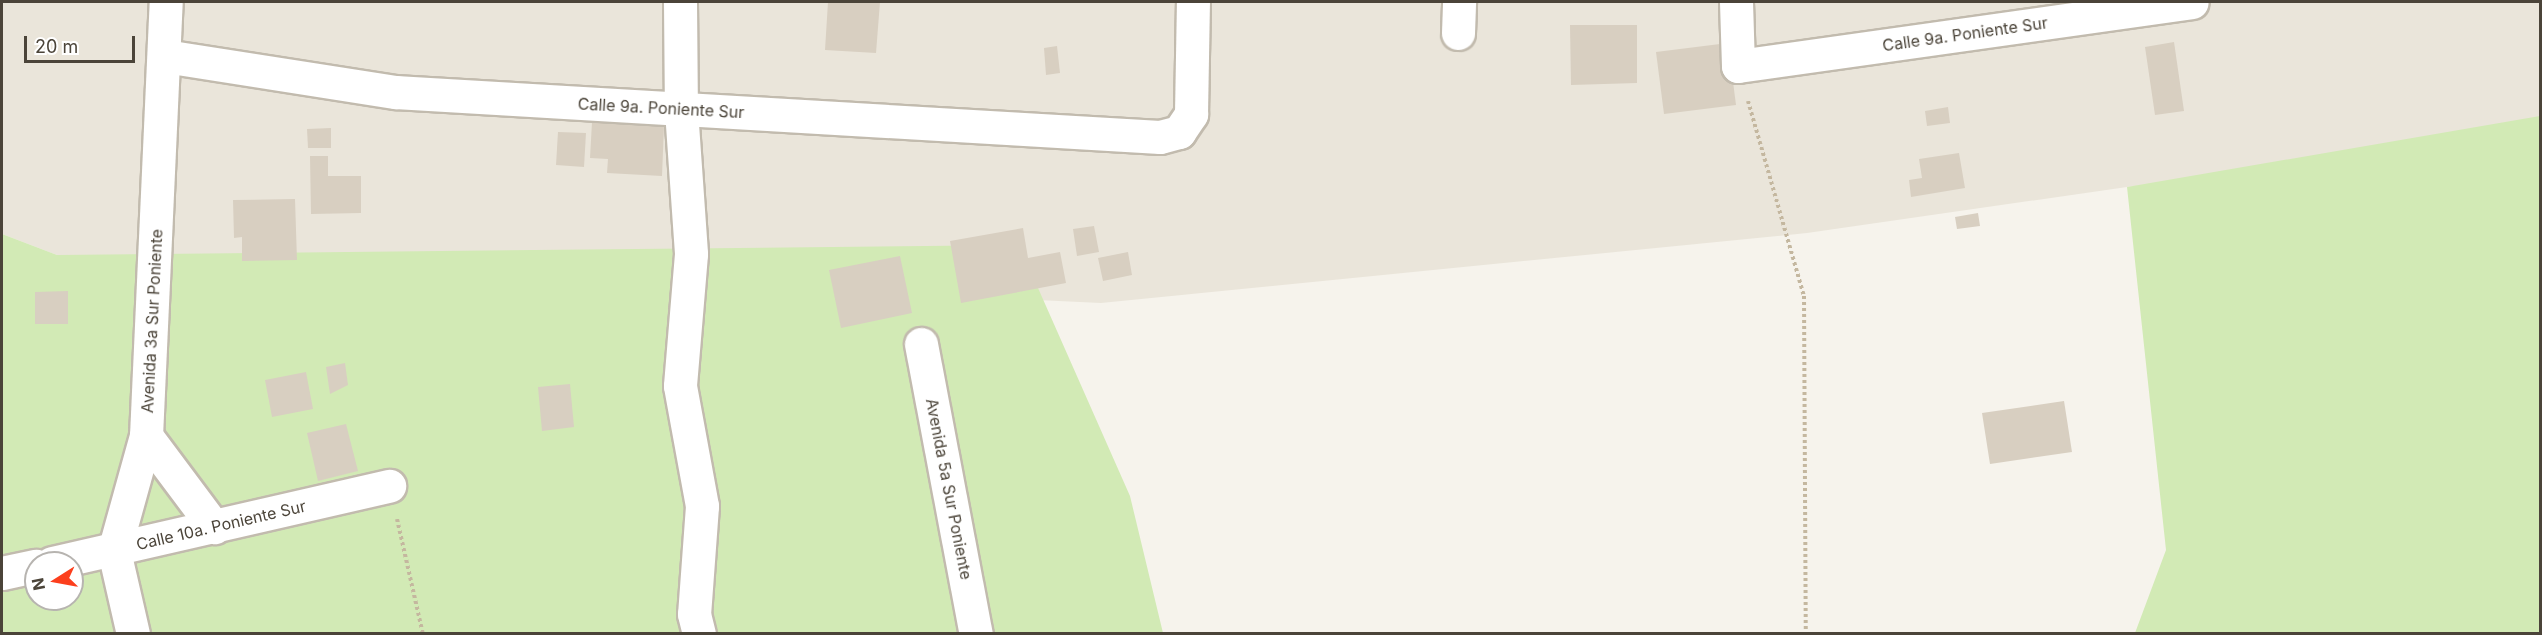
<!DOCTYPE html>
<style>
body{margin:0}
#map{position:relative;width:2542px;height:635px;overflow:hidden;background:#f6f3ec;font-family:Inter,sans-serif}
div>[style]{position:absolute}
[style*='--x']{left:calc(var(--x)*1px);top:calc(var(--y)*1px);width:calc(var(--w)*1px);rotate:calc(var(--a)*1deg)}
.residential>*{inset:0;background:#eae5da}
.green>*{inset:0;background:#d2eab5}
.building>*{inset:0;background:#d8cfc1}
.path>*{height:4px;margin-top:-2px;transform-origin:0;background:repeating-linear-gradient(90deg,#c4b79f 0 3px,transparent 0 6px)}
.roads{filter:drop-shadow(2px 0 #c2bbae) drop-shadow(-2px 0 #c2bbae) drop-shadow(0 2px #c2bbae) drop-shadow(0 -2px #c2bbae)}
.street>*{height:33px;margin:-16.5px;padding:0 16.5px;transform-origin:16.5px;border-radius:16.5px;background:#fff}
span{translate:-50% -50%;white-space:nowrap;text-align:center;line-height:1.15;-webkit-text-stroke:4.5px #fff;paint-order:stroke}
.street-label{font-size:16px;color:#4b4439}
.frame{position:absolute;inset:0;border:3px solid #4b4439;pointer-events:none}
.north{position:absolute;left:24px;top:551px;width:60px;height:60px;box-sizing:border-box;background:#fff;border:2px solid #b7b4b0;border-radius:50%;rotate:259deg;font-size:16px;font-weight:700;line-height:24px;text-align:center;color:#4b4439}
.north::after{content:'';display:block;margin:auto;width:21px;height:27px;background:#fc3f1d;clip-path:polygon(50% 0,100% 100%,50% 72%,0 100%)}
.scale{position:absolute;left:24px;top:36px;width:111px;height:27px;box-sizing:border-box;border:3px solid #4b4439;border-top:0;padding-left:8px;font-size:18px;line-height:21px;white-space:nowrap;color:#4b4439;-webkit-text-stroke:4px #fff;paint-order:stroke}
</style>
<div id="map">
<div class="residential">
<i style="clip-path:polygon(2px 2px,2540px 2px,2540px 144px,2127px 187px,1807px 233px,1101px 303px,57px 255px,2px 234px)"></i>
</div>
<div class="green">
<i style="clip-path:polygon(2540px 116px,2540px 633px,2135px 633px,2166px 550px,2127px 187px)"></i>
<i style="clip-path:polygon(evenodd,2px 234px,57px 255px,1019px 245px,1130px 496px,1163px 633px,2px 633px,2px 234px,36px 563px,72px 563px,72px 599px,36px 599px,36px 563px)"></i>
</div>
<div class="building">
<i style="clip-path:polygon(828px 2px,880px 2px,876px 53px,825px 50px)"></i>
<i style="clip-path:polygon(1570px 25px,1637px 25px,1637px 83px,1571px 85px)"></i>
<i style="clip-path:polygon(2174px 42px,2184px 111px,2155px 115px,2145px 47px)"></i>
<i style="clip-path:polygon(1728px 43px,1736px 105px,1664px 114px,1656px 52px)"></i>
<i style="clip-path:polygon(1057px 46px,1060px 73px,1046px 75px,1044px 48px)"></i>
<i style="clip-path:polygon(1948px 107px,1950px 123px,1927px 126px,1925px 111px)"></i>
<i style="clip-path:polygon(592px 122px,664px 126px,662px 176px,607px 173px,608px 159px,590px 158px)"></i>
<i style="clip-path:polygon(331px 128px,331px 148px,308px 148px,307px 129px)"></i>
<i style="clip-path:polygon(558px 132px,586px 133px,584px 167px,556px 165px)"></i>
<i style="clip-path:polygon(1959px 153px,1965px 188px,1911px 197px,1909px 180px,1922px 178px,1919px 159px)"></i>
<i style="clip-path:polygon(310px 156px,328px 156px,328px 176px,361px 176px,361px 213px,311px 214px)"></i>
<i style="clip-path:polygon(295px 199px,297px 260px,242px 261px,242px 237px,234px 238px,233px 200px)"></i>
<i style="clip-path:polygon(1978px 213px,1980px 226px,1957px 229px,1955px 217px)"></i>
<i style="clip-path:polygon(1094px 226px,1099px 252px,1077px 256px,1073px 229px)"></i>
<i style="clip-path:polygon(1023px 228px,1028px 258px,1060px 252px,1066px 283px,961px 303px,950px 241px)"></i>
<i style="clip-path:polygon(1128px 252px,1132px 275px,1103px 281px,1098px 258px)"></i>
<i style="clip-path:polygon(900px 256px,912px 313px,841px 328px,829px 270px)"></i>
<i style="clip-path:polygon(68px 291px,68px 324px,35px 324px,35px 292px)"></i>
<i style="clip-path:polygon(345px 363px,348px 385px,330px 394px,326px 367px)"></i>
<i style="clip-path:polygon(306px 372px,313px 409px,272px 417px,265px 380px)"></i>
<i style="clip-path:polygon(570px 384px,574px 427px,542px 431px,538px 387px)"></i>
<i style="clip-path:polygon(2064px 401px,2072px 452px,1990px 464px,1982px 413px)"></i>
<i style="clip-path:polygon(346px 424px,358px 471px,318px 481px,307px 433px)"></i>
</div>
<div class="path">
<i style="--x:1748;--y:101;--w:203;--a:74"></i>
<i style="--x:1804;--y:296;--w:338;--a:89.7"></i>
<i style="--x:397;--y:519;--w:118;--a:77.3"></i>
</div>
<div class="roads">
<div class="street">
<i style="--x:680;--y:2;--w:108;--a:89.5"></i>
<i style="--x:681;--y:110;--w:144;--a:86"></i>
<i style="--x:691;--y:254;--w:132;--a:94.8"></i>
<i style="--x:680;--y:386;--w:122;--a:79.6"></i>
<i style="--x:702;--y:506;--w:108;--a:94.2"></i>
<i style="--x:694;--y:614;--w:21;--a:76"></i>
<i style="--x:1736;--y:2;--w:64;--a:88.2"></i>
<i style="--x:1738;--y:66;--w:458;--a:-8"></i>
<i style="--x:1458;--y:33;--w:31;--a:-88"></i>
<i style="--x:165;--y:56;--w:233;--a:8.9"></i>
<i style="--x:395;--y:92;--w:766;--a:3.37"></i>
<i style="--x:1160;--y:137;--w:20;--a:-15"></i>
<i style="--x:1179;--y:132;--w:22;--a:-56"></i>
<i style="--x:1191;--y:114;--w:112;--a:-89"></i>
<i style="--x:921;--y:344;--w:295;--a:79.3"></i>
<i style="--x:146;--y:436;--w:114;--a:53.2"></i>
<i style="--x:52;--y:563;--w:346;--a:-12.9"></i>
<i style="--x:2;--y:573;--w:35;--a:-12"></i>
<i style="--x:133;--y:634;--w:85;--a:-102.9"></i>
<i style="--x:114;--y:551;--w:119;--a:-74.5"></i>
<i style="--x:146;--y:436;--w:434;--a:-87.4"></i>
</div>
</div>
<div class="street-label">
<span style="left:1965px;top:34px;rotate:-8deg">Calle 9a. Poniente Sur</span>
<span style="left:661px;top:108px;rotate:3deg">Calle 9a. Poniente Sur</span>
<span style="left:152px;top:321px;rotate:-87deg">Avenida 3a Sur Poniente</span>
<span style="left:949px;top:489px;rotate:79deg">Avenida 5a Sur Poniente</span>
<span style="left:221px;top:525px;rotate:-13deg">Calle 10a. Poniente Sur</span>
</div>
<div class="frame"></div>
<div class="north">N</div>
<div class="scale">20 m</div>
</div>
